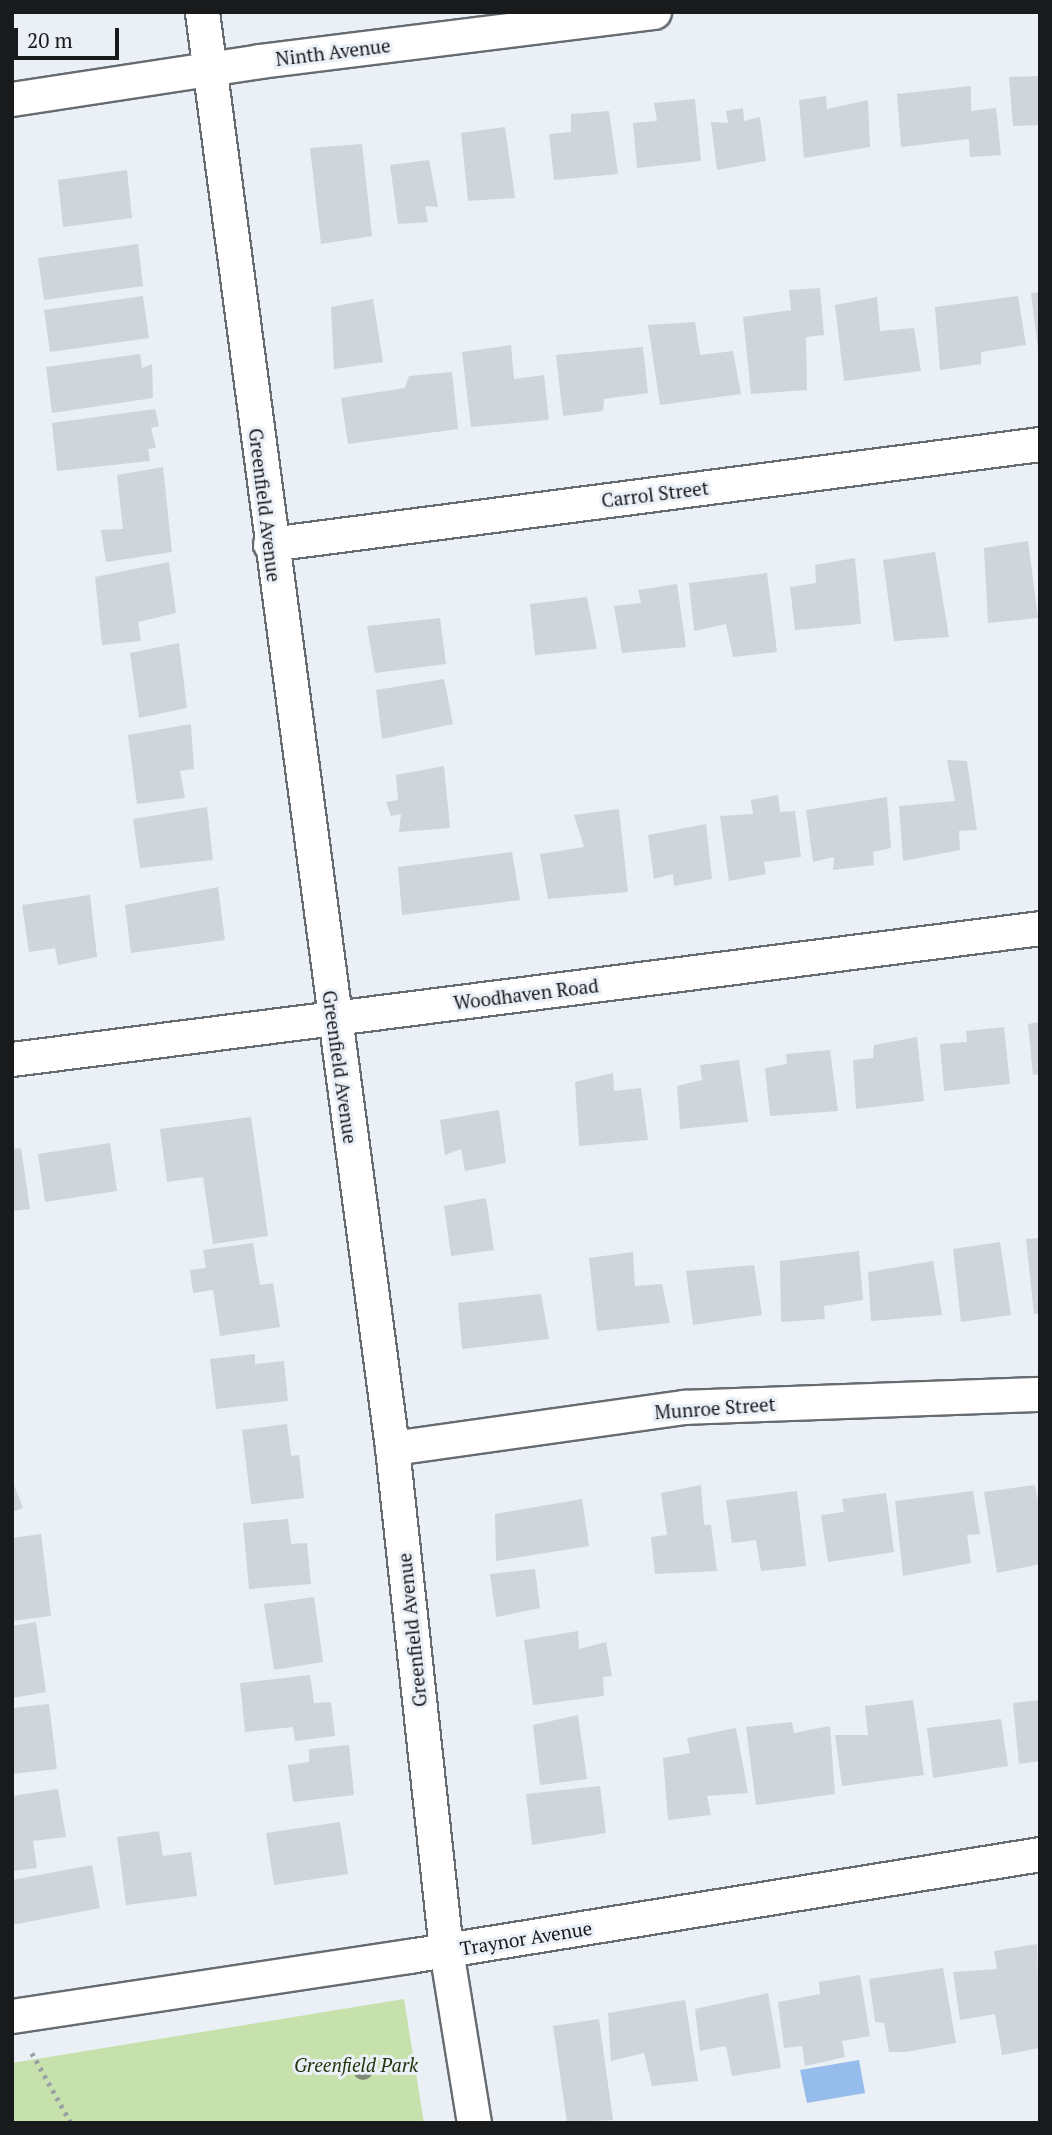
<!DOCTYPE html>
<style>
body{margin:0}
#map{position:relative;width:1052px;height:2135px;overflow:hidden;background:#eaf0f6;font-family:"PT Serif",serif}
div>[style]{position:absolute}
[style*='--x']{left:calc(var(--x)*1px);top:calc(var(--y)*1px);width:calc(var(--w)*1px);rotate:calc(var(--a)*1deg)}
.green>*{inset:0;background:#c6e1ab}
.water>*{inset:0;background:#95bcea}
.building>*{inset:0;background:#cfd5db}
.path>*{height:4.5px;margin-top:-2.25px;transform-origin:0;background:repeating-linear-gradient(90deg,#9ba0a4 0 3.5px,transparent 0 8.5px)}
.roads{filter:drop-shadow(2px 0 #676c71) drop-shadow(-2px 0 #676c71) drop-shadow(0 2px #676c71) drop-shadow(0 -2px #676c71)}
.street>*{height:33px;margin:-16.5px;padding:0 16.5px;transform-origin:16.5px;border-radius:16.5px;background:#fff}
.trees>*{width:20px;height:20px;margin:-10px;border-radius:50%;background:#7e8a77}
span{translate:-50% -50%;white-space:nowrap;text-align:center;line-height:1.15;-webkit-text-stroke:6px #eaf0f6;paint-order:stroke}
.street-label{font-size:19px;color:#181a1c}
.park-label{font-size:19px;color:#25360f;font-style:italic}
.frame{position:absolute;inset:0;border:14px solid #181a1c;pointer-events:none}
.scale{position:absolute;left:14px;top:28px;width:105px;height:32px;box-sizing:border-box;border:4px solid #181a1c;border-top:0;padding-left:9px;font-size:21px;line-height:24px;white-space:nowrap;color:#181a1c;-webkit-text-stroke:5px #eaf0f6;paint-order:stroke}
</style>
<div id="map">
<div class="green">
<i style="clip-path:polygon(404px 1999px,424px 2123px,12px 2123px,12px 2063px)"></i>
</div>
<div class="water">
<i style="clip-path:polygon(859px 2060px,865px 2093px,807px 2103px,800px 2070px)"></i>
</div>
<div class="building">
<i style="clip-path:polygon(1040px 76px,1040px 125px,1013px 126px,1009px 77px)"></i>
<i style="clip-path:polygon(971px 86px,971px 111px,996px 108px,1001px 155px,970px 157px,969px 139px,901px 147px,897px 94px)"></i>
<i style="clip-path:polygon(826px 96px,827px 109px,868px 100px,870px 147px,804px 158px,799px 100px)"></i>
<i style="clip-path:polygon(695px 99px,701px 161px,637px 168px,633px 123px,657px 121px,654px 103px)"></i>
<i style="clip-path:polygon(743px 108px,744px 121px,760px 117px,766px 161px,717px 170px,711px 122px,728px 123px,726px 111px)"></i>
<i style="clip-path:polygon(609px 111px,618px 174px,554px 180px,549px 134px,571px 132px,571px 114px)"></i>
<i style="clip-path:polygon(505px 127px,515px 198px,468px 201px,461px 133px)"></i>
<i style="clip-path:polygon(362px 144px,372px 236px,321px 244px,310px 148px)"></i>
<i style="clip-path:polygon(429px 160px,438px 207px,425px 206px,428px 222px,398px 224px,390px 165px)"></i>
<i style="clip-path:polygon(127px 170px,132px 218px,63px 227px,58px 180px)"></i>
<i style="clip-path:polygon(138px 244px,143px 286px,44px 300px,38px 258px)"></i>
<i style="clip-path:polygon(820px 288px,824px 335px,806px 337px,807px 390px,751px 394px,743px 317px,791px 310px,789px 290px)"></i>
<i style="clip-path:polygon(1040px 292px,1040px 349px,1038px 349px,1031px 293px)"></i>
<i style="clip-path:polygon(143px 296px,149px 338px,50px 352px,44px 310px)"></i>
<i style="clip-path:polygon(1018px 296px,1026px 345px,981px 352px,981px 364px,940px 370px,935px 307px)"></i>
<i style="clip-path:polygon(877px 297px,880px 331px,914px 328px,921px 371px,844px 381px,835px 305px)"></i>
<i style="clip-path:polygon(373px 299px,383px 362px,334px 369px,331px 307px)"></i>
<i style="clip-path:polygon(695px 322px,700px 355px,733px 351px,741px 394px,660px 405px,648px 325px)"></i>
<i style="clip-path:polygon(511px 345px,514px 379px,544px 375px,549px 420px,471px 427px,462px 352px)"></i>
<i style="clip-path:polygon(643px 347px,648px 393px,604px 399px,603px 411px,563px 416px,556px 355px)"></i>
<i style="clip-path:polygon(140px 354px,142px 368px,152px 364px,153px 398px,52px 413px,46px 367px)"></i>
<i style="clip-path:polygon(452px 372px,458px 429px,348px 444px,341px 398px,405px 388px,409px 376px)"></i>
<i style="clip-path:polygon(155px 409px,159px 426px,151px 428px,156px 448px,148px 449px,150px 461px,57px 471px,52px 423px)"></i>
<i style="clip-path:polygon(163px 467px,172px 552px,106px 562px,101px 530px,123px 529px,117px 475px)"></i>
<i style="clip-path:polygon(1028px 541px,1038px 618px,988px 623px,984px 548px)"></i>
<i style="clip-path:polygon(935px 552px,949px 637px,894px 641px,883px 560px)"></i>
<i style="clip-path:polygon(855px 558px,861px 624px,795px 630px,790px 587px,816px 583px,815px 565px)"></i>
<i style="clip-path:polygon(169px 562px,176px 613px,138px 622px,141px 641px,102px 645px,95px 577px)"></i>
<i style="clip-path:polygon(767px 573px,777px 652px,733px 657px,726px 624px,694px 631px,689px 583px)"></i>
<i style="clip-path:polygon(677px 584px,686px 647px,622px 653px,614px 606px,641px 603px,638px 590px)"></i>
<i style="clip-path:polygon(587px 597px,597px 649px,535px 655px,530px 604px)"></i>
<i style="clip-path:polygon(440px 618px,446px 664px,375px 673px,367px 626px)"></i>
<i style="clip-path:polygon(179px 643px,187px 708px,139px 718px,130px 653px)"></i>
<i style="clip-path:polygon(444px 679px,453px 724px,382px 739px,376px 690px)"></i>
<i style="clip-path:polygon(191px 724px,194px 769px,180px 771px,185px 798px,137px 804px,128px 735px)"></i>
<i style="clip-path:polygon(947px 760px,967px 761px,977px 830px,959px 831px,960px 850px,903px 861px,899px 806px,955px 801px)"></i>
<i style="clip-path:polygon(444px 766px,450px 828px,399px 832px,401px 814px,391px 816px,386px 802px,398px 800px,396px 775px)"></i>
<i style="clip-path:polygon(778px 795px,780px 812px,795px 811px,801px 857px,764px 862px,766px 874px,729px 881px,720px 816px,753px 814px,751px 800px)"></i>
<i style="clip-path:polygon(887px 797px,891px 848px,873px 852px,874px 865px,833px 870px,834px 857px,813px 862px,806px 810px)"></i>
<i style="clip-path:polygon(207px 807px,213px 860px,140px 868px,133px 819px)"></i>
<i style="clip-path:polygon(619px 809px,628px 892px,548px 899px,540px 854px,584px 847px,574px 815px)"></i>
<i style="clip-path:polygon(706px 824px,712px 879px,674px 886px,673px 874px,654px 879px,648px 835px)"></i>
<i style="clip-path:polygon(512px 852px,520px 900px,402px 915px,398px 867px)"></i>
<i style="clip-path:polygon(218px 887px,225px 940px,131px 953px,125px 905px)"></i>
<i style="clip-path:polygon(90px 895px,97px 957px,58px 965px,55px 948px,29px 952px,22px 905px)"></i>
<i style="clip-path:polygon(1040px 1022px,1040px 1074px,1033px 1075px,1028px 1024px)"></i>
<i style="clip-path:polygon(1004px 1027px,1010px 1084px,944px 1091px,940px 1044px,967px 1042px,966px 1031px)"></i>
<i style="clip-path:polygon(917px 1037px,924px 1101px,856px 1109px,853px 1060px,873px 1058px,874px 1045px)"></i>
<i style="clip-path:polygon(830px 1050px,838px 1111px,770px 1116px,765px 1068px,787px 1064px,786px 1054px)"></i>
<i style="clip-path:polygon(739px 1060px,748px 1122px,680px 1129px,677px 1086px,702px 1080px,700px 1065px)"></i>
<i style="clip-path:polygon(613px 1073px,614px 1091px,641px 1088px,648px 1140px,579px 1146px,575px 1082px)"></i>
<i style="clip-path:polygon(499px 1110px,506px 1163px,465px 1171px,461px 1149px,445px 1155px,440px 1120px)"></i>
<i style="clip-path:polygon(251px 1117px,268px 1236px,213px 1244px,203px 1177px,167px 1182px,160px 1129px)"></i>
<i style="clip-path:polygon(110px 1143px,117px 1191px,45px 1202px,38px 1154px)"></i>
<i style="clip-path:polygon(21px 1148px,30px 1209px,12px 1211px,12px 1149px)"></i>
<i style="clip-path:polygon(486px 1198px,494px 1250px,451px 1256px,444px 1206px)"></i>
<i style="clip-path:polygon(1040px 1238px,1040px 1313px,1034px 1314px,1026px 1239px)"></i>
<i style="clip-path:polygon(1000px 1242px,1011px 1315px,961px 1322px,953px 1249px)"></i>
<i style="clip-path:polygon(253px 1243px,260px 1285px,273px 1283px,280px 1327px,220px 1336px,213px 1290px,193px 1293px,190px 1270px,206px 1268px,203px 1250px)"></i>
<i style="clip-path:polygon(859px 1251px,863px 1300px,824px 1306px,825px 1319px,781px 1322px,780px 1261px)"></i>
<i style="clip-path:polygon(633px 1252px,635px 1286px,662px 1284px,670px 1323px,597px 1331px,589px 1258px)"></i>
<i style="clip-path:polygon(933px 1261px,942px 1315px,871px 1321px,868px 1272px)"></i>
<i style="clip-path:polygon(754px 1265px,762px 1315px,693px 1325px,686px 1271px)"></i>
<i style="clip-path:polygon(541px 1294px,549px 1339px,462px 1349px,458px 1303px)"></i>
<i style="clip-path:polygon(255px 1354px,255px 1364px,284px 1361px,288px 1401px,216px 1409px,210px 1359px)"></i>
<i style="clip-path:polygon(287px 1424px,291px 1456px,299px 1455px,304px 1498px,251px 1504px,242px 1430px)"></i>
<i style="clip-path:polygon(12px 1480px,23px 1508px,12px 1512px)"></i>
<i style="clip-path:polygon(701px 1485px,704px 1525px,711px 1525px,717px 1571px,655px 1574px,651px 1537px,667px 1535px,661px 1493px)"></i>
<i style="clip-path:polygon(1035px 1485px,1040px 1510px,1040px 1564px,997px 1573px,984px 1492px)"></i>
<i style="clip-path:polygon(797px 1491px,806px 1566px,761px 1571px,756px 1540px,732px 1543px,726px 1500px)"></i>
<i style="clip-path:polygon(973px 1491px,980px 1534px,967px 1535px,971px 1563px,903px 1576px,895px 1501px)"></i>
<i style="clip-path:polygon(886px 1493px,894px 1552px,828px 1562px,821px 1515px,844px 1512px,842px 1499px)"></i>
<i style="clip-path:polygon(582px 1499px,589px 1546px,496px 1561px,495px 1514px)"></i>
<i style="clip-path:polygon(288px 1519px,291px 1544px,307px 1543px,311px 1584px,249px 1589px,243px 1523px)"></i>
<i style="clip-path:polygon(41px 1534px,51px 1616px,12px 1621px,12px 1538px)"></i>
<i style="clip-path:polygon(535px 1569px,540px 1608px,496px 1617px,490px 1574px)"></i>
<i style="clip-path:polygon(314px 1597px,323px 1662px,274px 1670px,264px 1604px)"></i>
<i style="clip-path:polygon(36px 1622px,46px 1692px,12px 1698px,12px 1626px)"></i>
<i style="clip-path:polygon(578px 1631px,579px 1649px,606px 1642px,612px 1676px,603px 1677px,604px 1696px,533px 1705px,524px 1640px)"></i>
<i style="clip-path:polygon(310px 1675px,314px 1703px,331px 1702px,335px 1736px,295px 1741px,293px 1727px,245px 1732px,240px 1683px)"></i>
<i style="clip-path:polygon(913px 1700px,924px 1775px,842px 1786px,835px 1735px,868px 1735px,865px 1706px)"></i>
<i style="clip-path:polygon(1040px 1700px,1040px 1761px,1019px 1764px,1013px 1703px)"></i>
<i style="clip-path:polygon(49px 1704px,57px 1769px,12px 1774px,12px 1708px)"></i>
<i style="clip-path:polygon(578px 1715px,587px 1779px,540px 1785px,533px 1725px)"></i>
<i style="clip-path:polygon(1001px 1719px,1008px 1766px,933px 1778px,927px 1728px)"></i>
<i style="clip-path:polygon(792px 1722px,794px 1733px,830px 1726px,835px 1794px,756px 1805px,746px 1727px)"></i>
<i style="clip-path:polygon(736px 1728px,748px 1793px,707px 1796px,711px 1815px,668px 1820px,663px 1758px,690px 1753px,687px 1738px)"></i>
<i style="clip-path:polygon(349px 1745px,354px 1795px,293px 1802px,288px 1765px,309px 1762px,309px 1749px)"></i>
<i style="clip-path:polygon(600px 1786px,606px 1833px,532px 1845px,526px 1794px)"></i>
<i style="clip-path:polygon(58px 1789px,66px 1837px,33px 1841px,37px 1868px,12px 1871px,12px 1796px)"></i>
<i style="clip-path:polygon(340px 1822px,348px 1874px,274px 1885px,266px 1833px)"></i>
<i style="clip-path:polygon(159px 1831px,163px 1856px,191px 1852px,197px 1896px,126px 1905px,117px 1837px)"></i>
<i style="clip-path:polygon(92px 1865px,100px 1908px,12px 1925px,12px 1880px)"></i>
<i style="clip-path:polygon(1037px 1944px,1040px 2048px,1002px 2055px,995px 2014px,960px 2020px,953px 1972px,997px 1969px,994px 1951px)"></i>
<i style="clip-path:polygon(943px 1968px,956px 2043px,905px 2052px,889px 2052px,884px 2023px,875px 2022px,869px 1979px)"></i>
<i style="clip-path:polygon(860px 1975px,870px 2036px,842px 2041px,845px 2057px,805px 2066px,802px 2046px,784px 2048px,778px 2002px,820px 1994px,819px 1982px)"></i>
<i style="clip-path:polygon(768px 1993px,781px 2068px,732px 2076px,726px 2046px,700px 2051px,695px 2009px)"></i>
<i style="clip-path:polygon(685px 2000px,698px 2081px,652px 2086px,644px 2053px,611px 2061px,608px 2013px)"></i>
<i style="clip-path:polygon(599px 2019px,613px 2120px,567px 2123px,553px 2026px)"></i>
</div>
<div class="path">
<i style="--x:32;--y:2053;--w:80;--a:60.9"></i>
</div>
<div class="roads">
<div class="street">
<i style="--x:202;--y:12;--w:1449;--a:82.46"></i>
<i style="--x:392;--y:1448;--w:505;--a:83.86"></i>
<i style="--x:446;--y:1950;--w:175;--a:80.8"></i>
<i style="--x:12;--y:99;--w:250;--a:-8.7"></i>
<i style="--x:259;--y:61;--w:398;--a:-7.1"></i>
<i style="--x:270;--y:544;--w:776;--a:-7.4"></i>
<i style="--x:12;--y:1059;--w:1036;--a:-7.26"></i>
<i style="--x:392;--y:1448;--w:295;--a:-8"></i>
<i style="--x:684;--y:1407;--w:356;--a:-2.1"></i>
<i style="--x:12;--y:2016;--w:402;--a:-8.6"></i>
<i style="--x:409;--y:1956;--w:639;--a:-9.18"></i>
</div>
</div>
<div class="trees">
<i style="left:363px;top:2070px"></i>
</div>
<div class="street-label">
<span style="left:333px;top:52px;rotate:-7deg">Ninth Avenue</span>
<span style="left:655px;top:494px;rotate:-7deg">Carrol Street</span>
<span style="left:265px;top:505px;rotate:83deg">Greenfield Avenue</span>
<span style="left:526px;top:994px;rotate:-7deg">Woodhaven Road</span>
<span style="left:340px;top:1067px;rotate:82deg">Greenfield Avenue</span>
<span style="left:715px;top:1408px;rotate:-4deg">Munroe Street</span>
<span style="left:412px;top:1630px;rotate:-96deg">Greenfield Avenue</span>
<span style="left:526px;top:1938px;rotate:-9deg">Traynor Avenue</span>
</div>
<div class="park-label">
<span style="left:356px;top:2065px">Greenfield Park</span>
</div>
<div class="frame"></div>
<div class="scale">20 m</div>
</div>
